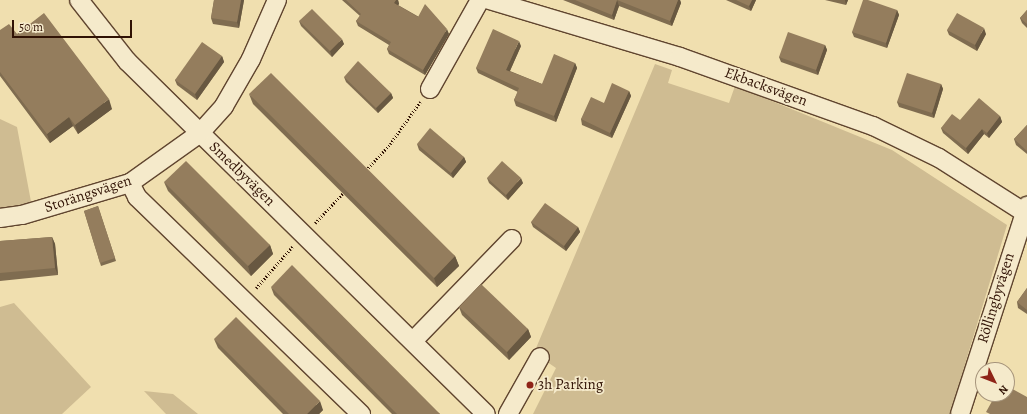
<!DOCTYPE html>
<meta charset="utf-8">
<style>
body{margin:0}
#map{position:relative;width:1027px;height:414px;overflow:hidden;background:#f0dfaf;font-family:Alegreya,serif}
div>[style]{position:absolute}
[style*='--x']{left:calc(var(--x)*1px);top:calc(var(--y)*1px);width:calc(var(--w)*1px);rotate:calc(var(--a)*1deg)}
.green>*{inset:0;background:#cfbc92}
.path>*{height:2.5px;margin-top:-1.25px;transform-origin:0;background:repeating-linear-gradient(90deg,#301204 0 1px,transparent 0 3px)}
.roads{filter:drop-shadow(1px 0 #60452f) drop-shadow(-1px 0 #60452f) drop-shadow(0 1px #60452f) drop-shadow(0 -1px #60452f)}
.minor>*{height:18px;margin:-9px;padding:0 9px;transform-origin:9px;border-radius:9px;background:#f5eacb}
.wall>*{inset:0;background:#7f6c50}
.shaded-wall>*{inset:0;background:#685841}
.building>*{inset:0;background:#947d5d}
.dots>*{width:11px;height:11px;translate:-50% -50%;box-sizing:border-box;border:2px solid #f5eacb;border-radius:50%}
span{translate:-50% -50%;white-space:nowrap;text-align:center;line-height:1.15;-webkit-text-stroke:3.5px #f5eacb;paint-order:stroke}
.street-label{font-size:15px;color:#301204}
.poi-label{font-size:15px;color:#301204}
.left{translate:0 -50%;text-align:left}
.north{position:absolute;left:975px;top:362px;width:40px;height:40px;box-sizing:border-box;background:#f5eacb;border:1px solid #a6947b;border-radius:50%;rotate:133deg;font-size:11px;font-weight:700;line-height:16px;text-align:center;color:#301204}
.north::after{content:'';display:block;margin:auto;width:14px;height:18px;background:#8f2418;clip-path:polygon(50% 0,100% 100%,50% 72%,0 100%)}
.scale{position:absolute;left:12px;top:20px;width:120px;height:18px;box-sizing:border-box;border:2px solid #301204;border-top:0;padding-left:5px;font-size:12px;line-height:14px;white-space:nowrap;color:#301204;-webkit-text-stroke:3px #f5eacb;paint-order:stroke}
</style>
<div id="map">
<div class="green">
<i style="clip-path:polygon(655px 64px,672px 70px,668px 83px,729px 103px,735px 86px,892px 150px,1007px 225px,950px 414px,533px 414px,556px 368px,534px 353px)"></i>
<i style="clip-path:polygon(0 119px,17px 127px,32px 207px,0 210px)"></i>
<i style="clip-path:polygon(14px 303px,91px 387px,62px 414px,0 414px,0 307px)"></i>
<i style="clip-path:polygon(144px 391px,173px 394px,198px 414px,166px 414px)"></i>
</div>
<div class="path">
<i style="--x:366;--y:170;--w:35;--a:-47"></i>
<i style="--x:390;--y:144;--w:52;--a:-54.5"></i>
<i style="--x:315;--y:223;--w:42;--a:-46.9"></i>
<i style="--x:256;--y:288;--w:55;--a:-48.7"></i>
</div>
<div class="roads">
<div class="minor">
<i style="--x:79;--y:0;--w:78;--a:51.8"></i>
<i style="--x:127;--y:61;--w:503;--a:44.52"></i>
<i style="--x:489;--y:0;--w:199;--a:16.6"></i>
<i style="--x:680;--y:57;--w:205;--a:19.7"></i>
<i style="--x:873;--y:126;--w:73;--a:25.9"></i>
<i style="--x:939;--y:158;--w:104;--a:32.5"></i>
<i style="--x:430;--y:89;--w:102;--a:-60.7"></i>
<i style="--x:130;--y:183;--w:16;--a:63"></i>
<i style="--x:137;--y:197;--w:312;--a:44.1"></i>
<i style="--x:0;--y:218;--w:22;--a:-8"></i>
<i style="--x:22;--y:215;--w:113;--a:-16.5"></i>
<i style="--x:130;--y:183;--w:86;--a:-35.5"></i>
<i style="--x:200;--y:133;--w:36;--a:-48"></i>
<i style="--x:224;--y:106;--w:54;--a:-60.1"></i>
<i style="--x:251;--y:59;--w:64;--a:-66.2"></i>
<i style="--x:413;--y:341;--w:142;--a:-45.9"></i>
<i style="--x:508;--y:414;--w:65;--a:-60.7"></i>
<i style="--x:960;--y:414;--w:219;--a:-72.1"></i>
</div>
</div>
<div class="wall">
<i style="clip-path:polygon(214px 0,244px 0,239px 28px,213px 24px,211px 18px)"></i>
<i style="clip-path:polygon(342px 0,398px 0,399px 4px,398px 5px,449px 34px,425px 75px,389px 54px,387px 49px,389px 45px,358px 26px,356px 21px,360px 16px)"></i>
<i style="clip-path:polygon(563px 0,680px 0,681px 3px,672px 26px,619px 6px,614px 20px)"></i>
<i style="clip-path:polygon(726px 0,756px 0,751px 11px)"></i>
<i style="clip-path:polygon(825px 0,848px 0,846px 5px)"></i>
<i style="clip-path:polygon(897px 10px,899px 15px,887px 48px,854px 37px,852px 32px)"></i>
<i style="clip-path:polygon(1027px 10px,1027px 28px,1022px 23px,1020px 18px)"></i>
<i style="clip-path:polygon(299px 21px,344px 44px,332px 57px,301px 26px)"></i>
<i style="clip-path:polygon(0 30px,17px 34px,112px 109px,78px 134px,73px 126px,50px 143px,0 76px)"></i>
<i style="clip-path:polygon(947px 30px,986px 34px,977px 51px,949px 35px)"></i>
<i style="clip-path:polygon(825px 45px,827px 50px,818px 75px,781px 62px,779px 57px)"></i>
<i style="clip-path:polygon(521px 46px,510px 71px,542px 84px,575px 63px,577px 68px,556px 122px,516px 106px,514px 100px,518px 92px,478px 73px,476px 68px)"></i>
<i style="clip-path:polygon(222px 56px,224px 62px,197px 100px,177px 85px,175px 80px)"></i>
<i style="clip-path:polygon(344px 77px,391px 93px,393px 98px,378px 113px,346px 82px)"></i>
<i style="clip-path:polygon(941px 84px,943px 89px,934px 118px,899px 107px,897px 102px)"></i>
<i style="clip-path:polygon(629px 91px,631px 96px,612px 138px,582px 125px,581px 119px,604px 103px)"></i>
<i style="clip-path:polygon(249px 94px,455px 256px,459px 266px,437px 287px,253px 104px)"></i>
<i style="clip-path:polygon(1000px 116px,1002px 122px,989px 138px,984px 134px,968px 154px,943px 133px,941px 128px,960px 120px)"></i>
<i style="clip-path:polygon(1027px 125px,1027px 154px,1016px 145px,1014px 139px)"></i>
<i style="clip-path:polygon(417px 144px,464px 157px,466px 162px,453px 178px,419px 150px)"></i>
<i style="clip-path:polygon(487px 178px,523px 183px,508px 200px,489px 183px)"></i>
<i style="clip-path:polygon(164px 182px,270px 245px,273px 254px,251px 276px,168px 191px)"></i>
<i style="clip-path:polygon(98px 206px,116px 261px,101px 266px,84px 211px)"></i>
<i style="clip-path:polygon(531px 222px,578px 227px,580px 232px,566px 251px,533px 227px)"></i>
<i style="clip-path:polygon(52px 237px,55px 244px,58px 275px,0 281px,0 241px)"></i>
<i style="clip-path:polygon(271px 287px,440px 414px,392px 414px,274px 295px)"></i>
<i style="clip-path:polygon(1027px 288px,1027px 314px,1018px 308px,1017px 302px)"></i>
<i style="clip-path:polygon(459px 307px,528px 329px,531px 337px,509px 360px,462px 315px)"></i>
<i style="clip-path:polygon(214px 339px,323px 410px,319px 414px,283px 414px,218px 348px)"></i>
</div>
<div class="shaded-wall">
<i style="clip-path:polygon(241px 0,244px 0,239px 28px,237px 22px)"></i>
<i style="clip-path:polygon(396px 0,398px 0,399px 4px,396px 8px,394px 3px)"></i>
<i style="clip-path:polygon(617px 0,619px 6px,614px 20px,612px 15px)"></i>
<i style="clip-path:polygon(678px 0,680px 0,681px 3px,672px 26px,670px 21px)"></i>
<i style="clip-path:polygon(752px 0,756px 0,751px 11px,749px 6px)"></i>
<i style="clip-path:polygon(845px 0,848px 0,846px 5px)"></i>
<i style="clip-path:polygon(897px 10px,899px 15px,887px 48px,886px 43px)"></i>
<i style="clip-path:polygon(984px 28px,986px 34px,977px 51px,975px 45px)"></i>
<i style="clip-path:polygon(447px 29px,449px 34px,425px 75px,423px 70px)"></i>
<i style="clip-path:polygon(342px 39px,344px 44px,332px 57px,330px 51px)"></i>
<i style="clip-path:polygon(519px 41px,521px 46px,508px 75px,506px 70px)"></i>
<i style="clip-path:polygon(825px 45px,827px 50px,818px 75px,816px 70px)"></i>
<i style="clip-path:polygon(222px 56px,224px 62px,197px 100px,195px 94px)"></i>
<i style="clip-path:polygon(575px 63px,577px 68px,556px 122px,554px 116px)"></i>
<i style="clip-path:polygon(941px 84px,943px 89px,934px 118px,932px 113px)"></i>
<i style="clip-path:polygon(629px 91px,631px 96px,612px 138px,610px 133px)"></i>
<i style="clip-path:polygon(391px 93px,393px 98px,378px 113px,376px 108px)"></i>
<i style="clip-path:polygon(109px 99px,112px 109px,78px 134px,75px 125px)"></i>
<i style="clip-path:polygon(1000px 116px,1002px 122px,989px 138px,987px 133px)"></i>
<i style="clip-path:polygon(69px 117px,73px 126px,50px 143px,47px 134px)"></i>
<i style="clip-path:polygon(982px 129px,984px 134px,968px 154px,966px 148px)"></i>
<i style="clip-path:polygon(464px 157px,466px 162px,453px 178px,451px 173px)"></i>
<i style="clip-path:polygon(521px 178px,523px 183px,508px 200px,506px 195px)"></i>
<i style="clip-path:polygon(578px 227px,580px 232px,566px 251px,564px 246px)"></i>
<i style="clip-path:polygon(52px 237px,55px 244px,58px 275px,55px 268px)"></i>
<i style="clip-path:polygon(270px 245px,273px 254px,251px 276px,248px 266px)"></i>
<i style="clip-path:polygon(455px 256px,459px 266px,437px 287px,434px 278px)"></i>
<i style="clip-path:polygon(528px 329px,531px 337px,509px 360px,507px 352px)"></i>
<i style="clip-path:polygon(320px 401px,323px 410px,319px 414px,307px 414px)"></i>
</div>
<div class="building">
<i style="clip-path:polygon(214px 0,241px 0,237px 22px,211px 18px)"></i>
<i style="clip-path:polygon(346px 0,396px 0,394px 3px,418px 17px,425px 4px,447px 29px,423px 70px,387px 49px,391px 42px,356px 21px,361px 14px)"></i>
<i style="clip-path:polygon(575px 0,678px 0,670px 21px,617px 0,612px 15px)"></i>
<i style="clip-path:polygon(736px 0,752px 0,749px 6px)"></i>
<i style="clip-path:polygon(863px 0,868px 0,897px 10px,886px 43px,852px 32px)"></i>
<i style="clip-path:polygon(312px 9px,342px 39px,330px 51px,299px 21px)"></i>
<i style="clip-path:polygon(1027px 10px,1027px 24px,1020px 18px)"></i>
<i style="clip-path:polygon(44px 13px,109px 99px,75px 125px,69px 117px,47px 134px,0 72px,0 30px,9px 24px,17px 34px)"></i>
<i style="clip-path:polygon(957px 13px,984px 28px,975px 45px,947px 30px)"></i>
<i style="clip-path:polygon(493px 29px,519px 41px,506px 70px,542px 84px,554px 54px,575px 63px,554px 116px,514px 100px,519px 88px,476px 68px)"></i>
<i style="clip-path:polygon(788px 32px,825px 45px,816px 70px,779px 57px)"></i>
<i style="clip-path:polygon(202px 42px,222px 56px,195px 94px,175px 80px)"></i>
<i style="clip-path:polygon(358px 61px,391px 93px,376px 108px,344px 77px)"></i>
<i style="clip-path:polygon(271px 73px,455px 256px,434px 278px,249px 94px)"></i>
<i style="clip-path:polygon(907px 73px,941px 84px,932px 113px,897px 102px)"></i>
<i style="clip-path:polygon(612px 83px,629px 91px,610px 133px,581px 119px,591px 97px,604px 103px)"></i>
<i style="clip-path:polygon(979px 98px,1000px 116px,987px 133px,982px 129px,966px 148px,941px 128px,952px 114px,960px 120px)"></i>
<i style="clip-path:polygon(1027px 125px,1027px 151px,1014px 139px)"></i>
<i style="clip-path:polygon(430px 128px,464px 157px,451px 173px,417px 144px)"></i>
<i style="clip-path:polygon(186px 161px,270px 245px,248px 266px,164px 182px)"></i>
<i style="clip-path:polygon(502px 161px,521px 178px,506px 195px,487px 178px)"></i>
<i style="clip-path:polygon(545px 203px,578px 227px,564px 246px,531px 222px)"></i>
<i style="clip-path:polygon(98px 206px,115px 258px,100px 263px,84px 211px)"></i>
<i style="clip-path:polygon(52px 237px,55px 268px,0 273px,0 241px)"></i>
<i style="clip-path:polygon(292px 265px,440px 414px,397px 414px,271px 287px)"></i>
<i style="clip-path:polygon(481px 284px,528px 329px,507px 352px,459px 307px)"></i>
<i style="clip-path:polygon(1027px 288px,1027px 310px,1017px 302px)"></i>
<i style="clip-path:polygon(236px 317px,320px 401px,307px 414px,289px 414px,214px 339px)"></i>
<i style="clip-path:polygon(1007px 386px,1027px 397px,1027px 414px,990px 414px,986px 412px,996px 394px,1007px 394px)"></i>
</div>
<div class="dots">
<i style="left:530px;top:385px;background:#8f2418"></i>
</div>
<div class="street-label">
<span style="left:766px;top:87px;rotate:20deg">Ekbacksvägen</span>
<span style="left:242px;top:174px;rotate:44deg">Smedbyvägen</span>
<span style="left:88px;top:194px;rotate:-18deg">Storängsvägen</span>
<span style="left:996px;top:298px;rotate:-73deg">Röllingbyvägen</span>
</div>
<div class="poi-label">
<span class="left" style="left:538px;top:385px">3h Parking</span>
</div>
<div class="north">N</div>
<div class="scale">50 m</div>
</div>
